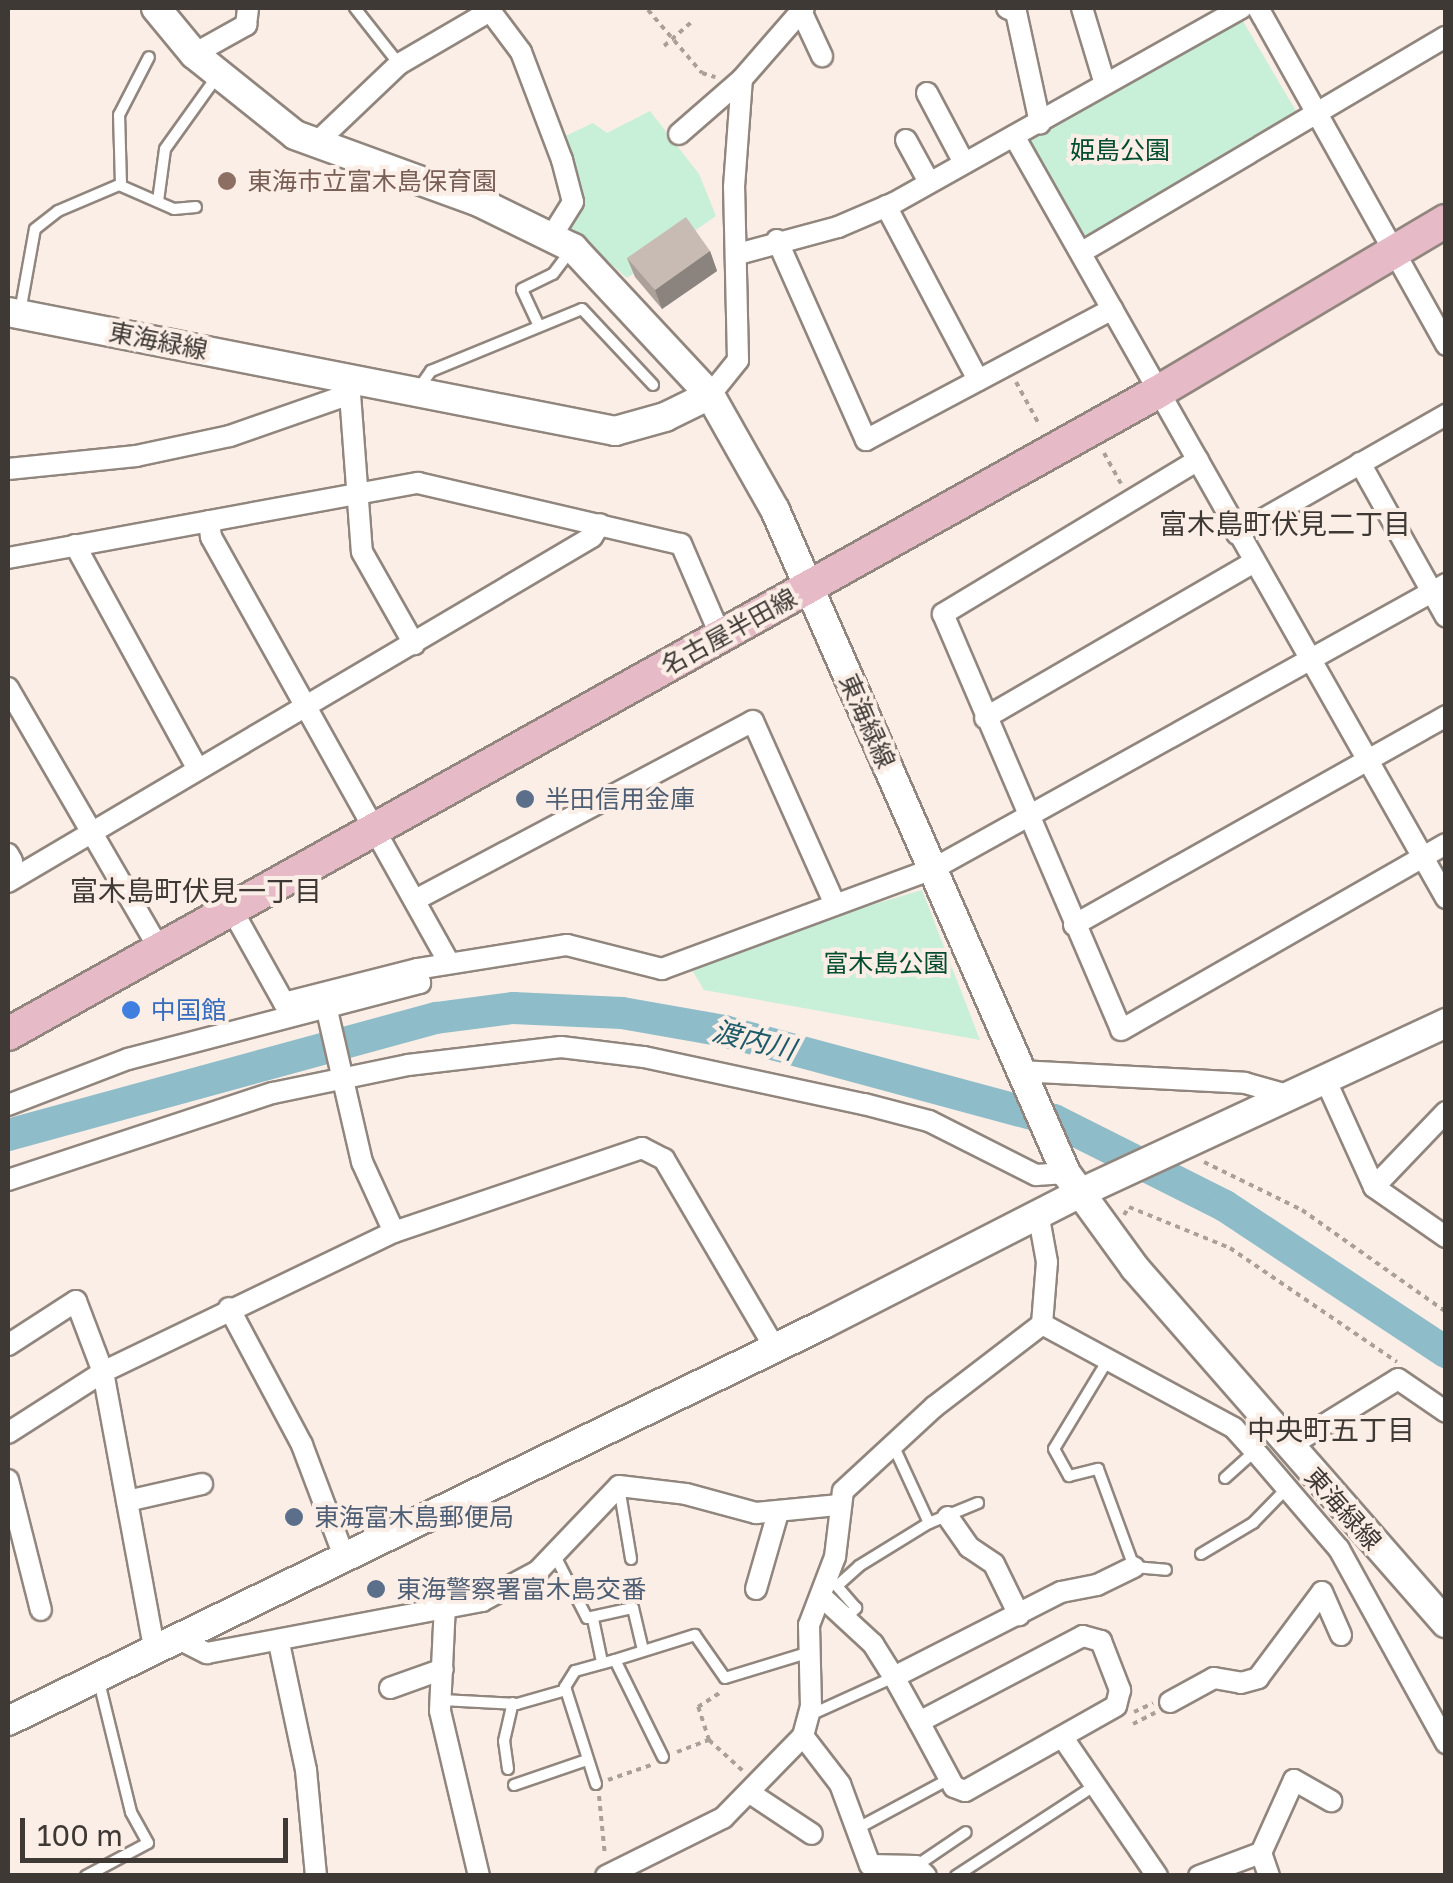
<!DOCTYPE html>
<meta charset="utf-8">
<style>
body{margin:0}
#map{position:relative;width:1453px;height:1883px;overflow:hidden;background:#fbeee6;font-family:"Golos Text","Noto Sans JP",sans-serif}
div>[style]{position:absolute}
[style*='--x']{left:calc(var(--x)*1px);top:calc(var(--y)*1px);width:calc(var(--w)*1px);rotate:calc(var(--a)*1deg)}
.green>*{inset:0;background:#c8efd8}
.river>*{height:32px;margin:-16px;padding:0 16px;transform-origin:16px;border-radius:16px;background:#8ebcc9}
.path>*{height:4px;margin-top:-2px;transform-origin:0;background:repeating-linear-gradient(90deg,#aaa09a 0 5px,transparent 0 10px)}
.roads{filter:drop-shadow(2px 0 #91867e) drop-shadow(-2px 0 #91867e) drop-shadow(0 2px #91867e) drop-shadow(0 -2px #91867e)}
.lane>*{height:10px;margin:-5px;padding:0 5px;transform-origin:5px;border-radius:5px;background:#fff}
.street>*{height:20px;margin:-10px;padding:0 10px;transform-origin:10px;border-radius:10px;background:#fff}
.secondary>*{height:28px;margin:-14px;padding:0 14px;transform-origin:14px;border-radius:14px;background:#fff}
.primary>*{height:32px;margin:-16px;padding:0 16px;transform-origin:16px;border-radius:16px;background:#e6bac6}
.wall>*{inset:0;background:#aba19a}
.shaded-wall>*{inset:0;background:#8b837d}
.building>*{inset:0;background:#c7bbb3}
.dots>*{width:28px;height:28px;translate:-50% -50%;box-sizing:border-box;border:5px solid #fbeee6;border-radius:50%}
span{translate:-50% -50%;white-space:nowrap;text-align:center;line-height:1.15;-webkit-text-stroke:8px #fbeee6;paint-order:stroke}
.park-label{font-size:25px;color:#024c2f}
.education-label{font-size:25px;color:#785e54}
.left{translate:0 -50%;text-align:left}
.street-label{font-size:25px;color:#3e3935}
.service-label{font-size:25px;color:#4e5e75}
.shop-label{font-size:25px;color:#366cbe}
.neighbourhood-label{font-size:28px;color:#3e3935}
.water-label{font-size:28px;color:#1e5b6a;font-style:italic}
.frame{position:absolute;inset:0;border:10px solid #3e3935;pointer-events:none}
.scale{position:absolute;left:20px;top:1818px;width:268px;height:45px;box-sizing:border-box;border:5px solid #3e3935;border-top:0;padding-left:12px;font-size:30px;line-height:35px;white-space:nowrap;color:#3e3935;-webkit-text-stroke:8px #fbeee6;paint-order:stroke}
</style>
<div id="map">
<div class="green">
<i style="clip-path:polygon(1240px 16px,1296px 111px,1082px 239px,1022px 140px)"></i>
<i style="clip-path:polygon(650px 111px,699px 174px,716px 216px,627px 278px,569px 227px,581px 206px,561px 138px,593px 123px,607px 133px)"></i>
<i style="clip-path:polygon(922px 890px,980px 1040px,704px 990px,686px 960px)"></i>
</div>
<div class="river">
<i style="--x:8;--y:1135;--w:444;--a:-15.3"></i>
<i style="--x:436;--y:1018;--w:78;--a:-7.4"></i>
<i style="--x:513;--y:1008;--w:109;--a:2.6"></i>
<i style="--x:622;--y:1013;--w:104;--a:10"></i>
<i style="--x:724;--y:1031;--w:342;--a:15.1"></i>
<i style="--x:1054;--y:1120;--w:191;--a:26.7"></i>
<i style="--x:1225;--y:1206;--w:265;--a:33.5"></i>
</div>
<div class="path">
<i style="--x:648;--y:10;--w:83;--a:49.4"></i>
<i style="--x:702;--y:73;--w:14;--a:17"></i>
<i style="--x:664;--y:46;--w:38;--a:-41"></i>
<i style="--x:1016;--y:382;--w:50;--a:61.4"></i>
<i style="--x:1104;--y:453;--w:35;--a:61"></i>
<i style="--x:1204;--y:1162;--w:109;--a:26.1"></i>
<i style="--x:1302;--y:1210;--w:176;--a:35.3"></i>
<i style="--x:1124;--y:1215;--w:9;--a:-58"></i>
<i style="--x:1129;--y:1207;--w:109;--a:22.1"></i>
<i style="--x:1230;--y:1248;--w:202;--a:34.3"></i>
<i style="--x:1134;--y:1712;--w:21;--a:-25"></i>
<i style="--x:1133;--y:1724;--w:25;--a:-27"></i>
<i style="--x:709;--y:1740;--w:35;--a:-108"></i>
<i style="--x:698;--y:1707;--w:27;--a:-33"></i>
<i style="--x:677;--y:1752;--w:34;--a:-21"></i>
<i style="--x:709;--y:1740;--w:46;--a:42.4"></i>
<i style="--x:608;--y:1780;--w:46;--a:-19.2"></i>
<i style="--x:599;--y:1796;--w:60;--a:84.3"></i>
</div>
<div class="roads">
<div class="lane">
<i style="--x:355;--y:8;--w:71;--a:51.8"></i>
<i style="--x:121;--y:185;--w:70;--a:-91.6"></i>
<i style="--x:119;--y:115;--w:65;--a:-62.7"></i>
<i style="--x:158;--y:201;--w:52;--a:-82.3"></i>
<i style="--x:165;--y:149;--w:91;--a:-54.4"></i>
<i style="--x:20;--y:312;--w:84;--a:-79.8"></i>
<i style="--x:35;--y:229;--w:29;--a:-38"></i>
<i style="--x:58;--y:211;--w:66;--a:-23.1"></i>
<i style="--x:119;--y:185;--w:60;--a:23.6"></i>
<i style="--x:174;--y:209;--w:22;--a:-5"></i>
<i style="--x:538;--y:324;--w:38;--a:-115"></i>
<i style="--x:522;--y:289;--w:34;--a:-26"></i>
<i style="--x:553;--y:274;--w:31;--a:-53"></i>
<i style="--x:419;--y:388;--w:21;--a:-55"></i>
<i style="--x:431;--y:371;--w:163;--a:-22.3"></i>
<i style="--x:582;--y:309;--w:104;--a:46.9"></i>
<i style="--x:1106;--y:1363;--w:100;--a:121.2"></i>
<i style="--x:1054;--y:1449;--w:31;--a:61"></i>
<i style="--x:1069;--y:1476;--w:30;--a:-14"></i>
<i style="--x:1098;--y:1469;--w:104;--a:69.8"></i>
<i style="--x:1134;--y:1567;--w:32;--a:5"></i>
<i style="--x:893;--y:1445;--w:86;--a:65.2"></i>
<i style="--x:1225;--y:1478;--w:40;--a:-42"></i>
<i style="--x:619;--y:1487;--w:73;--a:80.5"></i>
<i style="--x:554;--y:1554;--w:72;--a:62.7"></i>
<i style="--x:587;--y:1618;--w:47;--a:-12.3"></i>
<i style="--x:633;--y:1608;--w:43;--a:76.6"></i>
<i style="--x:1201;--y:1554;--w:61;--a:-30.8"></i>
<i style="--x:1253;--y:1523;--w:49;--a:-45.8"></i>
<i style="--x:593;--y:1619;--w:44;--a:78.2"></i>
<i style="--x:845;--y:1619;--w:16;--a:-45"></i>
<i style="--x:856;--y:1608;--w:29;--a:-131"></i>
<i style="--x:837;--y:1586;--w:30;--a:-42"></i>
<i style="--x:859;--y:1566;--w:82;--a:-31.6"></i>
<i style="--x:929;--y:1523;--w:53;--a:-22.2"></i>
<i style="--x:442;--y:1700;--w:75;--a:3.1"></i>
<i style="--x:517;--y:1704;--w:51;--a:-15.9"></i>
<i style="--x:808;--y:1716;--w:94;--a:-24.4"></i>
<i style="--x:663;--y:1757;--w:108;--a:-116.3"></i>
<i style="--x:615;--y:1660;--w:84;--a:-17.4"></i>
<i style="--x:695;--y:1635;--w:52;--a:55.1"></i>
<i style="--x:725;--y:1678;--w:86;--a:-17"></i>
<i style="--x:508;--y:1769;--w:28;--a:-98"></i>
<i style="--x:504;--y:1741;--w:39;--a:-77"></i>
<i style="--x:596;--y:1784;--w:102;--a:-107.7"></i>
<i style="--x:565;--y:1687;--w:19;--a:-58"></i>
<i style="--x:575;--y:1671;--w:41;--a:-15.4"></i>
<i style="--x:514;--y:1785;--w:77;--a:-18.9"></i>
<i style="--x:860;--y:1827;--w:101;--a:-28.3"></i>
<i style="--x:916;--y:1866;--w:60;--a:-34.2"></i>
<i style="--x:86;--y:1876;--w:70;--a:-28"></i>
<i style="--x:148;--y:1843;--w:35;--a:-119"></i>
<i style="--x:131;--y:1812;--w:134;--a:-103.8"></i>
<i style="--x:956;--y:1876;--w:165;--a:-33.1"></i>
</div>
<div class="street">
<i style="--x:488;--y:8;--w:55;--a:53.1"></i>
<i style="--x:521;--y:52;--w:116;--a:69.2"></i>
<i style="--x:562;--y:160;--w:43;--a:75.3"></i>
<i style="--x:573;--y:202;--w:39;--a:122"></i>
<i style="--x:1007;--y:8;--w:10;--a:24"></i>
<i style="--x:1016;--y:12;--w:114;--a:77.8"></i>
<i style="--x:1082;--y:8;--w:76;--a:73.2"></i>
<i style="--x:1258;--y:8;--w:386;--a:60.8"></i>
<i style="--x:801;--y:11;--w:50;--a:65"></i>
<i style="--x:194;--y:54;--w:60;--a:-29.1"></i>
<i style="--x:246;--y:25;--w:17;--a:-83"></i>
<i style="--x:927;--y:93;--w:77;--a:62.1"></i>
<i style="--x:679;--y:134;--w:84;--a:-41.1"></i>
<i style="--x:1014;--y:136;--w:876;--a:60.45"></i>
<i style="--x:906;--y:140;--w:48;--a:61.3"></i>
<i style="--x:315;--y:144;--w:116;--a:-43.6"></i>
<i style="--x:399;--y:64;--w:105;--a:-30.2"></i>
<i style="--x:886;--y:206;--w:197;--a:62.1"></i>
<i style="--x:777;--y:240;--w:219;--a:66"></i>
<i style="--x:866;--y:440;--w:279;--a:-28"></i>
<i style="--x:1087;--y:249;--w:417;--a:-30.6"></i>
<i style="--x:738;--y:254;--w:104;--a:-15.1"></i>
<i style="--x:838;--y:227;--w:61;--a:-23.2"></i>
<i style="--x:894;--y:203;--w:399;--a:-29.3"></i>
<i style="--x:355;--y:382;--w:13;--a:113"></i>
<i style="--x:350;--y:394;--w:158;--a:85.7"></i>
<i style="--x:362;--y:552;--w:106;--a:60.5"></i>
<i style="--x:710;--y:395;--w:45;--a:-51.3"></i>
<i style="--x:738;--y:360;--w:173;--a:-91.3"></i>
<i style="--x:734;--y:187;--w:108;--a:-85.8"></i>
<i style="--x:742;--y:79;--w:94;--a:-48.9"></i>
<i style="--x:1198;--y:460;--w:298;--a:148.9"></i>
<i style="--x:943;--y:614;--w:452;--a:66.8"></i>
<i style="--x:1121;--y:1030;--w:374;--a:-29.8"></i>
<i style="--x:1360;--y:463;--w:176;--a:60.8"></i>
<i style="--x:8;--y:469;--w:129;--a:-5.8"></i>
<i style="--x:136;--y:456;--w:96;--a:-12"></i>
<i style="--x:230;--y:436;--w:127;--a:-19.3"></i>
<i style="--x:209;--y:521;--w:16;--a:83"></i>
<i style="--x:211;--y:537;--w:488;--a:60.8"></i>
<i style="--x:1237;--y:534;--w:241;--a:-29.7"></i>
<i style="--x:75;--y:545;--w:256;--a:61.3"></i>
<i style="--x:8;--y:558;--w:417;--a:-10.4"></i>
<i style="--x:418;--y:483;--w:270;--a:13.1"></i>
<i style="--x:681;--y:544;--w:101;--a:66.7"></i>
<i style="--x:8;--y:688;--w:302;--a:59.9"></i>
<i style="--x:985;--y:718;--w:309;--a:-30.1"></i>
<i style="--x:8;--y:854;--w:8;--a:60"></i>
<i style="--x:8;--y:882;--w:678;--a:-30.57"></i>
<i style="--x:592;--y:537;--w:15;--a:-58"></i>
<i style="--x:417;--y:899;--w:380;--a:-27.9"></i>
<i style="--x:753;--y:721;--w:196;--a:65.9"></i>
<i style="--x:231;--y:908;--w:109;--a:60.8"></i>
<i style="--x:284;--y:1003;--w:137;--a:-14.3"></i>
<i style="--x:417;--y:969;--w:152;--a:-9.1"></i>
<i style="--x:567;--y:945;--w:98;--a:14.2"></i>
<i style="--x:662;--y:969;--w:289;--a:-20.3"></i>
<i style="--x:933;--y:869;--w:587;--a:-29.05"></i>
<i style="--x:1074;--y:925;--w:427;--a:-29.3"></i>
<i style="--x:326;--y:1006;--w:160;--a:77"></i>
<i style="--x:362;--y:1162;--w:77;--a:65.4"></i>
<i style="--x:1019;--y:1071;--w:226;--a:3"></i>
<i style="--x:1245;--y:1083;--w:48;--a:15.8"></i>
<i style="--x:1326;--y:1081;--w:116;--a:65.6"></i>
<i style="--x:1374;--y:1187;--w:88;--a:34.8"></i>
<i style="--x:8;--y:1105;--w:129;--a:-21"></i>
<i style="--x:128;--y:1059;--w:302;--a:-14.6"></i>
<i style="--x:420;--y:983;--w:14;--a:-102"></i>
<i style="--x:8;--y:1180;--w:279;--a:-18.2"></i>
<i style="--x:273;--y:1093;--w:138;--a:-11.7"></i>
<i style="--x:408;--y:1065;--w:154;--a:-6.7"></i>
<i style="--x:561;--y:1047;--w:84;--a:6.9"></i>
<i style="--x:644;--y:1057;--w:225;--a:12.1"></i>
<i style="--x:864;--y:1104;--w:67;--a:14.7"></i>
<i style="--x:929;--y:1121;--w:120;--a:26.8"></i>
<i style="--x:1036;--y:1175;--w:30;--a:-4"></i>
<i style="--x:1374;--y:1187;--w:104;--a:-46.2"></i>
<i style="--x:229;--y:1308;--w:155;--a:61.9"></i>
<i style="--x:302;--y:1445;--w:119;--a:69.3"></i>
<i style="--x:1042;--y:1324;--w:218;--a:28.4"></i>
<i style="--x:1234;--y:1428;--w:31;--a:48"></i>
<i style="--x:1255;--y:1451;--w:129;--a:49.4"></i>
<i style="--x:1339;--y:1549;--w:222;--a:61.1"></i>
<i style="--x:8;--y:1345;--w:81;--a:-32.9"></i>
<i style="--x:76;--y:1301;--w:76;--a:69.2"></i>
<i style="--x:103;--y:1372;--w:279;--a:79.5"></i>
<i style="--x:8;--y:1433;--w:113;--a:-32.7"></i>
<i style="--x:103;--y:1372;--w:323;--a:-25.7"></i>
<i style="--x:394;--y:1232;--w:262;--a:-18.7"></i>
<i style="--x:642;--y:1148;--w:25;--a:27"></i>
<i style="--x:664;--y:1159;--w:219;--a:59.6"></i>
<i style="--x:1288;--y:1447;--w:129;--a:-31.7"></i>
<i style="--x:1398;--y:1379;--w:58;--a:34.5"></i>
<i style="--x:8;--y:1480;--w:134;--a:75.8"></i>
<i style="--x:127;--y:1501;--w:77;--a:-12.8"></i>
<i style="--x:948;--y:1517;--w:37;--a:55"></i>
<i style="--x:969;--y:1547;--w:30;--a:34"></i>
<i style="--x:994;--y:1564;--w:57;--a:63.9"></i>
<i style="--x:756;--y:1589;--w:79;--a:-73.9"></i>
<i style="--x:821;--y:1596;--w:71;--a:42.7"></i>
<i style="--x:873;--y:1644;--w:39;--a:58"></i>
<i style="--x:894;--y:1677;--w:187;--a:-27"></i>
<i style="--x:1061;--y:1592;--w:37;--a:-11"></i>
<i style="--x:1097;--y:1585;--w:41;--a:-25.9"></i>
<i style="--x:445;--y:1604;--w:107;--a:92.7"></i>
<i style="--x:440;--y:1711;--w:170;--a:76.7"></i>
<i style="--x:1083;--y:1636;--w:19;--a:16"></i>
<i style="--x:1101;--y:1641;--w:53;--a:68.8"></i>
<i style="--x:1120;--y:1690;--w:16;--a:104"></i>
<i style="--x:1116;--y:1706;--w:173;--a:150.6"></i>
<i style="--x:965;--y:1791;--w:12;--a:-160"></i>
<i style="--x:954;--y:1787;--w:74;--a:-118.3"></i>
<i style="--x:919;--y:1722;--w:185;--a:-27.7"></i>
<i style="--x:175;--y:1637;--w:36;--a:27"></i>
<i style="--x:207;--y:1653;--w:280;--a:-10.7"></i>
<i style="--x:482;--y:1601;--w:64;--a:-28.2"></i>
<i style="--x:538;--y:1571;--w:117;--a:-46.4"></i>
<i style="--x:619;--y:1486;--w:67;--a:6.8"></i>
<i style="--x:686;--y:1494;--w:73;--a:15.2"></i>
<i style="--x:756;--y:1513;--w:81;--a:-5.6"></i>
<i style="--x:279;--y:1643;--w:130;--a:78"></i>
<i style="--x:306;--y:1770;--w:106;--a:84.6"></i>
<i style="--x:894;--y:1677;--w:51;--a:60.9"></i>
<i style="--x:390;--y:1688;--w:56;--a:-19.7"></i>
<i style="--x:1170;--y:1702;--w:50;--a:-28.6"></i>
<i style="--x:1214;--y:1678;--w:27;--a:10"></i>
<i style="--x:1241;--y:1683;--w:18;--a:-16"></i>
<i style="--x:1258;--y:1678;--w:107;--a:-53.3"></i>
<i style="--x:1322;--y:1592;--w:47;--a:66.2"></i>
<i style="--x:803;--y:1736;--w:61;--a:52.4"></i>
<i style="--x:840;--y:1784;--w:86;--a:69.7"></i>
<i style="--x:870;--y:1865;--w:46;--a:1.2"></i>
<i style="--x:916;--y:1866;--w:14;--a:45"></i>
<i style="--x:1063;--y:1738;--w:167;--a:55.7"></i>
<i style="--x:750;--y:1793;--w:74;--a:33.5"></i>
<i style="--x:606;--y:1876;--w:131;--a:-26.4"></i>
<i style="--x:723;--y:1818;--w:115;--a:-45.7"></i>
<i style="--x:803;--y:1736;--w:30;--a:-75"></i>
<i style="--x:811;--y:1707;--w:82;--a:-91.4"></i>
<i style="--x:809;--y:1625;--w:73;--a:-69.1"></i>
<i style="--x:835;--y:1557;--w:66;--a:-83.1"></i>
<i style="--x:843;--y:1491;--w:124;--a:-42.7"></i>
<i style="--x:934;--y:1407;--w:136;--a:-37.5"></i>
<i style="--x:1042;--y:1324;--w:62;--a:-85.4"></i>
<i style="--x:1047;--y:1262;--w:45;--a:-100.3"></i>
<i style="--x:1199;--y:1876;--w:66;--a:-20.4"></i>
<i style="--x:1269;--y:1876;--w:24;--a:-109"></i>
<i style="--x:1261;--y:1853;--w:80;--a:-65.7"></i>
<i style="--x:1294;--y:1780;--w:43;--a:29.6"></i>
</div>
<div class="secondary">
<i style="--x:156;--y:8;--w:60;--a:50.4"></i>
<i style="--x:194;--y:54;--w:129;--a:38.7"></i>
<i style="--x:295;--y:135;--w:196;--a:20"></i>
<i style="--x:479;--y:202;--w:105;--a:26.1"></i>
<i style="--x:573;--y:248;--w:201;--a:47"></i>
<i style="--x:8;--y:312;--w:619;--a:11.09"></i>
<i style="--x:615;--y:431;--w:52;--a:-15.6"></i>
<i style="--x:665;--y:417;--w:50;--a:-26.1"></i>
<i style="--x:710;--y:395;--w:132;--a:60.5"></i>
<i style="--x:775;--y:510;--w:724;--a:66.3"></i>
<i style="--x:1066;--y:1173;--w:117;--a:54"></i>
<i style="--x:1135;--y:1268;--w:472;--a:48.8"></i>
<i style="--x:8;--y:1721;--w:907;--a:-25.94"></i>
<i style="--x:824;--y:1324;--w:288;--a:-27.1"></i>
<i style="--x:1080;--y:1193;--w:404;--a:-24.9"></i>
</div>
<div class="primary">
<i style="--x:8;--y:1034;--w:1315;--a:-29.18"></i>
<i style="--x:1156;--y:393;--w:337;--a:-30.7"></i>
</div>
</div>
<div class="wall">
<i style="clip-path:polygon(710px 251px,717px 271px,662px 309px,635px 277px,627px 258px)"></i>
</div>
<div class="shaded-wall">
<i style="clip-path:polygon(710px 251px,717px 271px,662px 309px,655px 290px)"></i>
</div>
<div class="building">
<i style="clip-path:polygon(686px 217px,710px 251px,655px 290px,627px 258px)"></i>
</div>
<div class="dots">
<i style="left:227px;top:181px;background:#8d6e63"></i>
<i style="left:525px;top:799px;background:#5c6f8a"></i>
<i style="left:131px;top:1010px;background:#3f7fe0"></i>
<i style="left:294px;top:1517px;background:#5c6f8a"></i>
<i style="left:376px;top:1589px;background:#5c6f8a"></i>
</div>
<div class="park-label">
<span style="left:1120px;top:150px">姫島公園</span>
<span style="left:886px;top:963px">富木島公園</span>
</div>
<div class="education-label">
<span class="left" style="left:247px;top:181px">東海市立富木島保育園</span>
</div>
<div class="street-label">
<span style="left:158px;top:341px;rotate:11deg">東海緑線</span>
<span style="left:729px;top:632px;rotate:-29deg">名古屋半田線</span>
<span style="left:867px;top:721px;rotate:66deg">東海緑線</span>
<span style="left:1343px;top:1509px;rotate:48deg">東海緑線</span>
</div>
<div class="service-label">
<span class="left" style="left:545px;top:799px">半田信用金庫</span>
<span class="left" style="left:314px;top:1517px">東海富木島郵便局</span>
<span class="left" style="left:396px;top:1589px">東海警察署富木島交番</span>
</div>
<div class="shop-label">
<span class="left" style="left:151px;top:1010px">中国館</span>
</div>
<div class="neighbourhood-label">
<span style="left:1285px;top:524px">富木島町伏見二丁目</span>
<span style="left:196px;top:891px">富木島町伏見一丁目</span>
<span style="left:1331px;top:1430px">中央町五丁目</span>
</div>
<div class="water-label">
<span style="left:754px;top:1040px;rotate:14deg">渡内川</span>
</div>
<div class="frame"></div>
<div class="scale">100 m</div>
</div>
